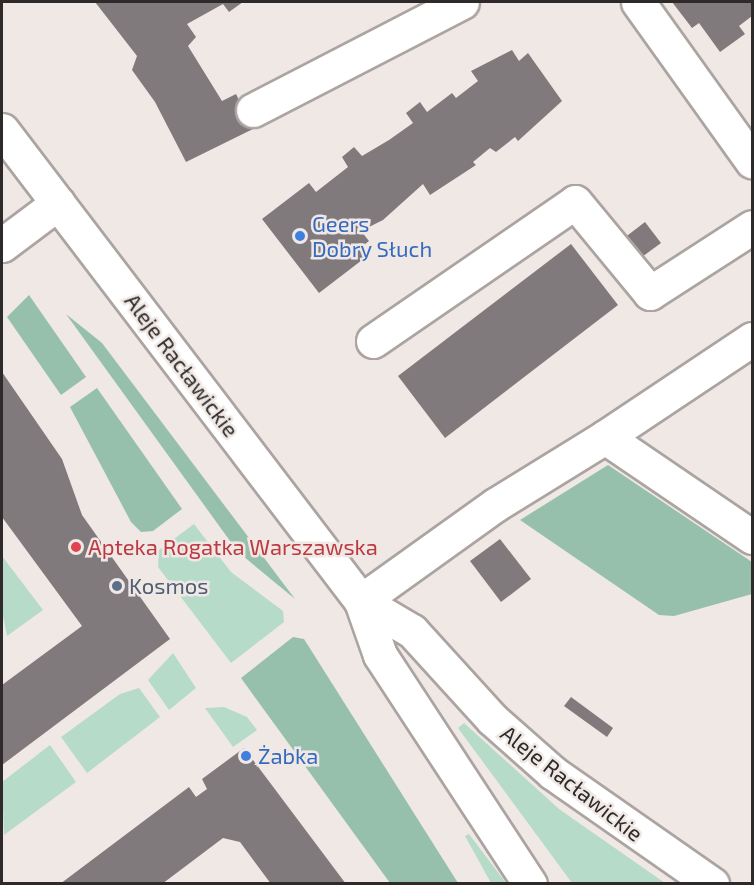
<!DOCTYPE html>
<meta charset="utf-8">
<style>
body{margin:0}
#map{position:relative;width:754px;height:885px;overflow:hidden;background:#f0e8e5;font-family:"Exo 2",sans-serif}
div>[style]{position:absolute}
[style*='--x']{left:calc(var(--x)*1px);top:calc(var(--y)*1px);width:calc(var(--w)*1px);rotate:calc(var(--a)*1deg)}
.green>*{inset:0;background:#b7dbc9}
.forest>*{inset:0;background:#96c0ab}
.building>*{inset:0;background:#817a7d}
.roads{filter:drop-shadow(2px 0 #aca4a1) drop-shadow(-2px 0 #aca4a1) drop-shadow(0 2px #aca4a1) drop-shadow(0 -2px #aca4a1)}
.minor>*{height:33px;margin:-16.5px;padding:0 16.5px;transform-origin:16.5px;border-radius:16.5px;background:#fff}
.dots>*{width:16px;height:16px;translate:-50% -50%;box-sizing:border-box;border:3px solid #f0e8e5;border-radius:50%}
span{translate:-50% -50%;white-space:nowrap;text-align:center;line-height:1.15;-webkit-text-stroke:5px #f0e8e5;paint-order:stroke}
.shop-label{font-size:22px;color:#366cbe}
.left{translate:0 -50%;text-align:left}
.street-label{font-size:22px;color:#2d2a29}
.health-label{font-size:22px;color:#be3a42}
.service-label{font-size:22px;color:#4e5e75}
.frame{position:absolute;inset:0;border:3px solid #2d2a29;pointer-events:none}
</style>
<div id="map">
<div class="green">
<i style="clip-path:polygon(194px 524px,231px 572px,283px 611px,284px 622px,231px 663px,158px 567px,159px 550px)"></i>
<i style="clip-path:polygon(2px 556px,43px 610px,7px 636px,2px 611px)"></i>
<i style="clip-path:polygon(173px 653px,196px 688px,169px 710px,148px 680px)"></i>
<i style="clip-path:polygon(139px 688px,160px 717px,87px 773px,61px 737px,120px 694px)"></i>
<i style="clip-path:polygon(224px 707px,247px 717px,257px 730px,233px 747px,205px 708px)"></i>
<i style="clip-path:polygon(464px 723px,559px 809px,665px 883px,572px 883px,458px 728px)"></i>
<i style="clip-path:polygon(50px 745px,76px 782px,4px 835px,2px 782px)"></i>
<i style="clip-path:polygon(469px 834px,506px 883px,491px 883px,465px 836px)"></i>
</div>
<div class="forest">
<i style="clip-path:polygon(29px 295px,86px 377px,61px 395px,7px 317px)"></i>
<i style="clip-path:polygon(66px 314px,102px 343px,295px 599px,238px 552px)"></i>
<i style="clip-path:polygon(97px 388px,182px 509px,153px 531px,141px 532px,131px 522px,70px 407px)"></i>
<i style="clip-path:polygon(608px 465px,752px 562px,752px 594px,674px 616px,659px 615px,520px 520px)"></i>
<i style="clip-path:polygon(293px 637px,304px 639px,458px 883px,390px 883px,241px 678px)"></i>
</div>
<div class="building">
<i style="clip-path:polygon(95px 2px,243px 2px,229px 12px,223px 4px,187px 24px,196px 37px,188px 46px,222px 101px,236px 94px,253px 129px,186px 162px,155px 102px,132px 70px,137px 56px)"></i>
<i style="clip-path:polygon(672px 2px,752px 2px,752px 16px,739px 26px,745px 34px,720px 52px,699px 23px,692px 28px)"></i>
<i style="clip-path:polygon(512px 50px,519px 61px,528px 53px,562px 101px,518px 141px,515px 137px,496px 152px,490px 148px,473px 162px,476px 165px,430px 195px,423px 184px,383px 220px,361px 231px,369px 241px,359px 249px,366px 257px,319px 293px,262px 219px,309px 183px,316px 192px,348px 167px,342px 157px,354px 147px,362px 156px,389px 140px,413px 123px,406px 113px,420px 102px,427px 112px,452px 93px,456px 98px,478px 81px,471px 71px)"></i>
<i style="clip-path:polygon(645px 222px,661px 243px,631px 265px,615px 245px)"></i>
<i style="clip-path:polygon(571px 244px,618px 305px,445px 438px,398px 376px)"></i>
<i style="clip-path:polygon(2px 372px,62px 459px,82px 515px,170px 639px,2px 765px,2px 685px,82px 626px,2px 517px)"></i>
<i style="clip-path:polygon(500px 539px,531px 579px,501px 602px,470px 561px)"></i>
<i style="clip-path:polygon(571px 697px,613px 728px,607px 737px,564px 706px)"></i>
<i style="clip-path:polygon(244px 748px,346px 884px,271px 884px,240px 842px,223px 838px,162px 884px,60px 884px,189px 787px,196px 797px,207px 789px,202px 779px)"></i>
</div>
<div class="roads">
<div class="minor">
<i style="--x:638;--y:2;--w:196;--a:54.4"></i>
<i style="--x:253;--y:110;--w:235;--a:-27.3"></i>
<i style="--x:2;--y:130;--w:592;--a:52.69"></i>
<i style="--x:361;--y:601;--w:57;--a:70.6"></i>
<i style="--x:380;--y:655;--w:274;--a:56.8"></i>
<i style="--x:2;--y:245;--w:70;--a:-36.9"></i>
<i style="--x:752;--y:339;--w:177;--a:146.3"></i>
<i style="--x:605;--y:437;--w:178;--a:34.2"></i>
<i style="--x:373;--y:341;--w:245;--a:-34.5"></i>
<i style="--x:575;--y:202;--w:118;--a:50.5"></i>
<i style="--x:650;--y:293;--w:121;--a:-32.9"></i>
<i style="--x:361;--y:601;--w:59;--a:30.5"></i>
<i style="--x:412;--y:631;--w:119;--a:47.7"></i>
<i style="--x:492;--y:719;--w:81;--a:41.5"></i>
<i style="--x:553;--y:773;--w:194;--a:34.9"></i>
<i style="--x:361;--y:601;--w:165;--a:-35.6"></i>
<i style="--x:495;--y:505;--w:129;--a:-31.7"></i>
</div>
</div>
<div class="dots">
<i style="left:300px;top:236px;background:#3f7fe0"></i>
<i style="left:76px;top:547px;background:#e0444e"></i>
<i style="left:117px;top:586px;background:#5c6f8a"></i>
<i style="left:246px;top:756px;background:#3f7fe0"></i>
</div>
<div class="shop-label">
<span class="left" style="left:312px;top:236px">Geers<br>Dobry Słuch</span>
<span class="left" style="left:258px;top:756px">Żabka</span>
</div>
<div class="street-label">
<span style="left:182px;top:365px;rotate:53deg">Aleje Racławickie</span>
<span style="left:572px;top:783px;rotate:38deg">Aleje Racławickie</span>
</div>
<div class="health-label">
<span class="left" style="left:88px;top:547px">Apteka Rogatka Warszawska</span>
</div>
<div class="service-label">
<span class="left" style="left:129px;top:586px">Kosmos</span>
</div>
<div class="frame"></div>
</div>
